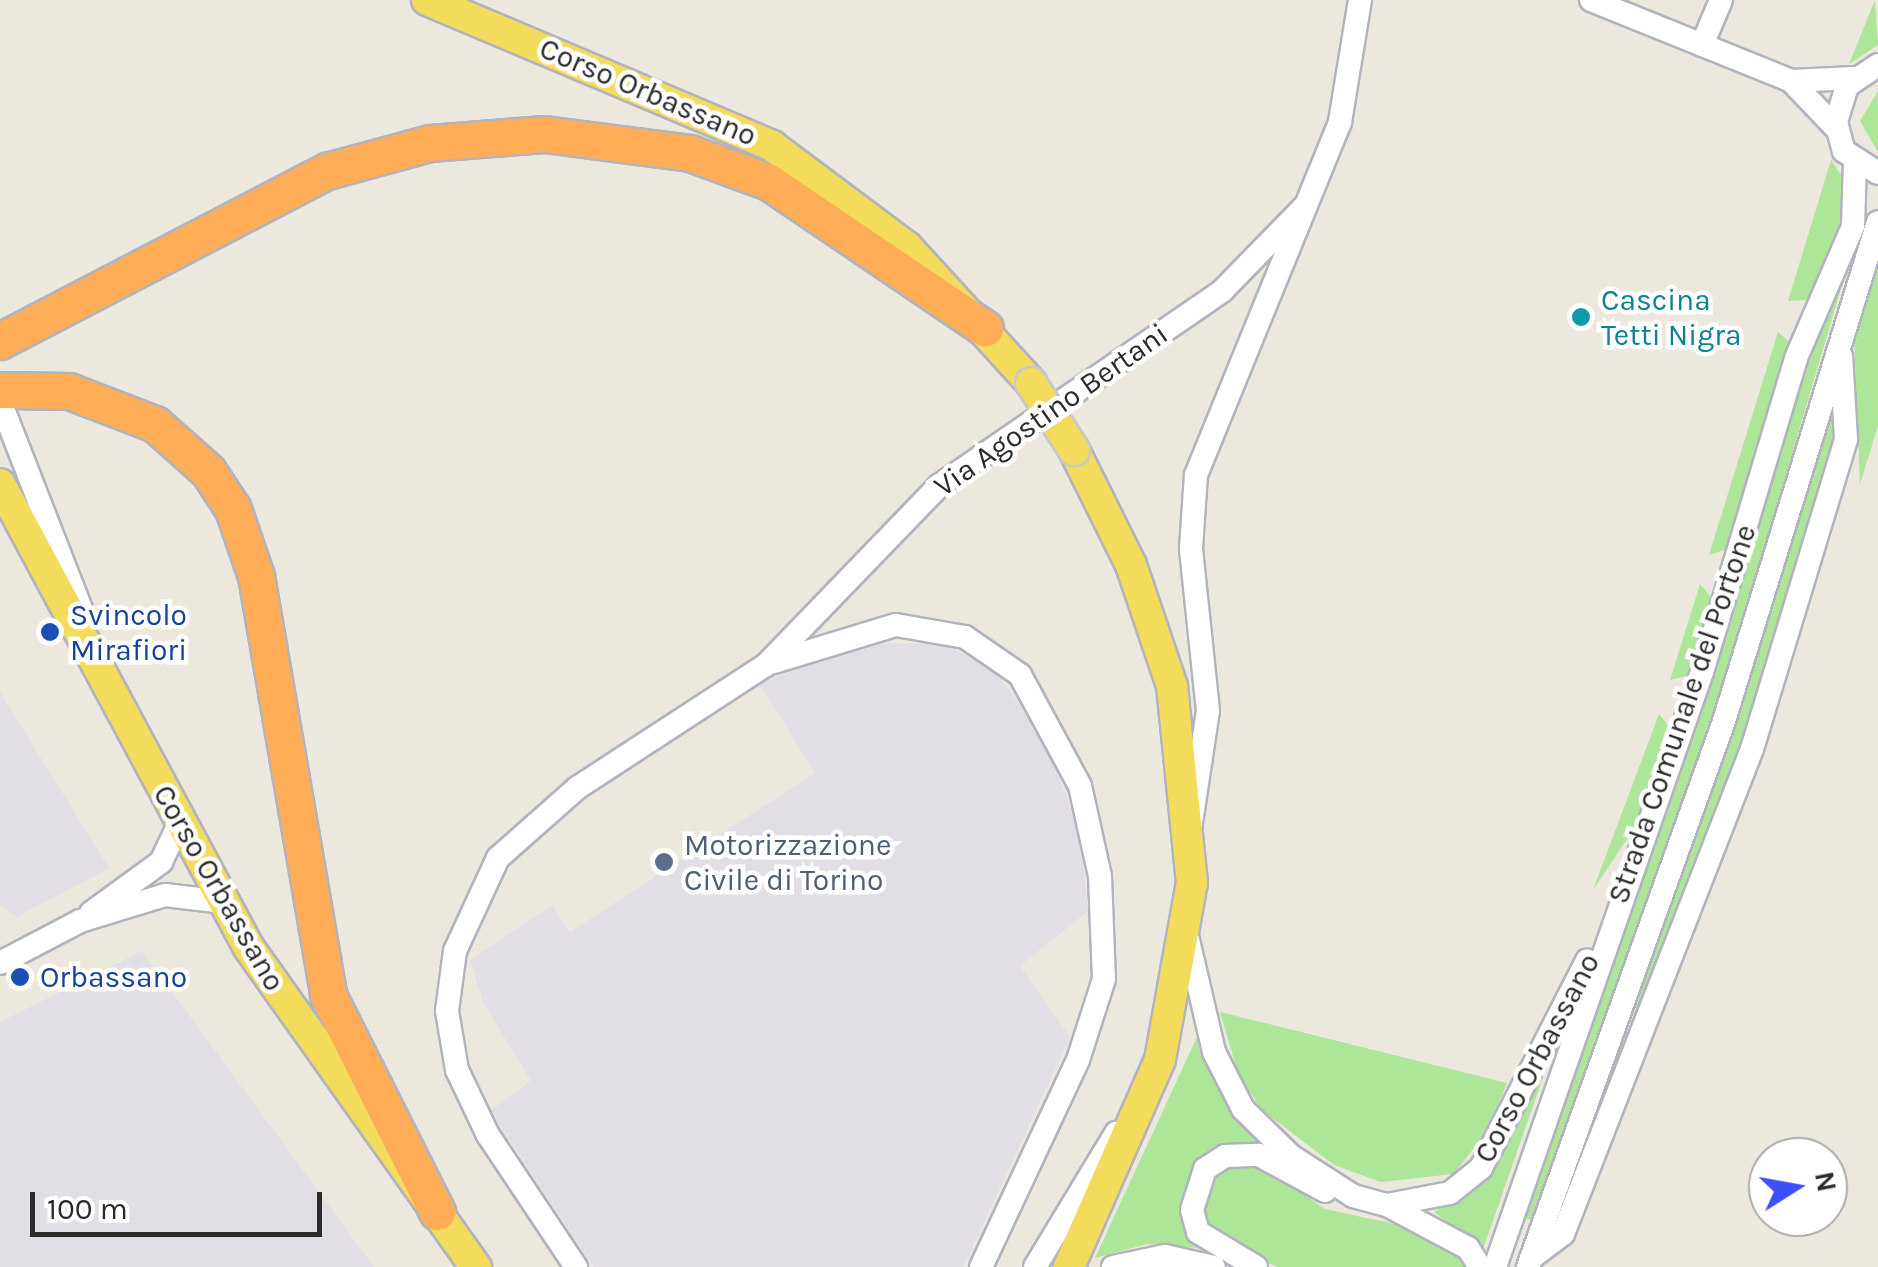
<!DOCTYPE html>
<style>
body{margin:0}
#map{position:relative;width:1878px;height:1267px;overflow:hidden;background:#ede8dd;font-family:Karla,sans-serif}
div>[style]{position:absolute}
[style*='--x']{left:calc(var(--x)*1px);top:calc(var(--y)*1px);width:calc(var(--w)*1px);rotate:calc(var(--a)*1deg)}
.industrial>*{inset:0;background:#e1dee6}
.green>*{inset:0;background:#ade599}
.roads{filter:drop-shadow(2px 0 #b1b3bf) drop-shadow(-2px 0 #b1b3bf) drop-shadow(0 2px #b1b3bf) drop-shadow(0 -2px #b1b3bf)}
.minor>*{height:22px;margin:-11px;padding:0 11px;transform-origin:11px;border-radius:11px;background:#fff}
.major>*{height:30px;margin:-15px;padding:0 15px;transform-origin:15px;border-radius:15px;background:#f3dc5c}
.highway>*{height:35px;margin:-17.5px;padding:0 17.5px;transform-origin:17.5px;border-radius:17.5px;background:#ffad57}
.bridges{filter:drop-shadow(2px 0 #c8c8c8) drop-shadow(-2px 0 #c8c8c8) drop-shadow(0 2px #c8c8c8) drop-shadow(0 -2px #c8c8c8)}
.major-bridge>*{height:30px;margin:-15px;padding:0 15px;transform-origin:15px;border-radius:15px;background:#f3dc5c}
.dots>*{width:28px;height:28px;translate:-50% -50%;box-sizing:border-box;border:5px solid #fff;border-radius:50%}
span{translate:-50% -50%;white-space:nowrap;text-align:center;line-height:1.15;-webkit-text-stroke:9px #fff;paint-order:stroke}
.street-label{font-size:30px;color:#2b2b2b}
.culture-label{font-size:30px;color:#0d838f}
.left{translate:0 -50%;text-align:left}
.transit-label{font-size:30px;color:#164399}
.service-label{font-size:30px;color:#4e5e75}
.north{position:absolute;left:1748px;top:1137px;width:100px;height:100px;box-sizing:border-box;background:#fff;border:2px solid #aaa;border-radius:50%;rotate:79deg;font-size:28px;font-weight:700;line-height:40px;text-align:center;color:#2b2b2b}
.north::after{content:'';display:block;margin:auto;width:35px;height:45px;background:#3b4ffd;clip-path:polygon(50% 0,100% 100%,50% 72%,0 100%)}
.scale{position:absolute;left:30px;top:1192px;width:292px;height:45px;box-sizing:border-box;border:5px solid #2b2b2b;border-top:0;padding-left:12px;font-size:30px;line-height:35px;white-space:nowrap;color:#2b2b2b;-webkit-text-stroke:8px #fff;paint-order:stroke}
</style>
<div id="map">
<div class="industrial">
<i style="clip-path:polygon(870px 643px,947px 644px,999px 677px,1043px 735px,1080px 835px,1088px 911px,1020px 966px,1070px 1037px,963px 1267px,594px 1267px,490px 1111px,531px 1081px,483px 1002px,470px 960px,552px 905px,570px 932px,815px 773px,759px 683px)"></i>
<i style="clip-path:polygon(0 692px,109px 868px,17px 917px,0 905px)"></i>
<i style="clip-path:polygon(142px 951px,374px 1267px,0 1267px,0 1022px)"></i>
</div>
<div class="green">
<i style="clip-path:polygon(1875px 0,1878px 45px,1849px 64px)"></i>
<i style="clip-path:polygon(1878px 91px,1878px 152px,1860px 121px)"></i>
<i style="clip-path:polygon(1831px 160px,1844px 179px,1844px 217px,1807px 300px,1788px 301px)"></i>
<i style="clip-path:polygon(1851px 255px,1703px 754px,1535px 1221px,1521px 1217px,1688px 748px,1815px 335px)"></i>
<i style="clip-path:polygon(1878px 260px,1878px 426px,1860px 484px,1854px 340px)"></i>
<i style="clip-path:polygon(1778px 332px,1791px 343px,1727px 549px,1709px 555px)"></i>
<i style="clip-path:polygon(1837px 393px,1841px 436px,1755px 717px,1610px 1087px)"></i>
<i style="clip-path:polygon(1700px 584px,1712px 598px,1690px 675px,1670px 680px)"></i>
<i style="clip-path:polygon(1659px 714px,1672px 730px,1639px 821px,1593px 890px)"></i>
<i style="clip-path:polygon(1220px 1012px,1507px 1083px,1489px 1128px,1454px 1174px,1381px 1182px,1334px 1165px,1261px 1109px,1238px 1073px)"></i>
<i style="clip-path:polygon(1197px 1037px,1229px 1106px,1263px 1147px,1209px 1161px,1198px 1248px,1147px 1244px,1095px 1258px)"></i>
<i style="clip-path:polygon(1543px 1069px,1545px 1072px,1483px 1249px,1434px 1212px,1490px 1176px)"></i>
<i style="clip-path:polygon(1232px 1164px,1262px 1166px,1325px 1209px,1422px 1230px,1470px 1267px,1278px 1267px,1232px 1250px,1202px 1217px,1209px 1182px)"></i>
</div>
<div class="roads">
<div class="minor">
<i style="--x:1591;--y:0;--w:216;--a:22"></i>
<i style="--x:1791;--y:81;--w:62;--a:-2.8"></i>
<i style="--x:1702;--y:45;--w:49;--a:-67.1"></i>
<i style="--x:1878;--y:65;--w:37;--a:146"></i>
<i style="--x:1847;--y:86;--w:38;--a:107"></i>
<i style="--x:1836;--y:122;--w:30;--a:75"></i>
<i style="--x:1844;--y:151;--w:40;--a:32.9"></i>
<i style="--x:1791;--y:81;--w:66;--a:46.2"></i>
<i style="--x:0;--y:401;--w:232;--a:68.7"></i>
<i style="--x:774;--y:662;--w:127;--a:-16.9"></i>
<i style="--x:896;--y:625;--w:70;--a:9.9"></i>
<i style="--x:965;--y:637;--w:67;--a:34.6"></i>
<i style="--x:1020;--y:675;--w:126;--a:61.6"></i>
<i style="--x:1080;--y:786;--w:92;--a:77.5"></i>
<i style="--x:1100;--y:876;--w:103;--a:87.8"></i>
<i style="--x:1104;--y:979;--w:85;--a:107.8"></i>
<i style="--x:1078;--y:1060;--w:229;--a:115.1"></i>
<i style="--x:1191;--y:823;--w:113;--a:-81.4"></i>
<i style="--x:1208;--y:711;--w:164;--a:-96"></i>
<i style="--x:1191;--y:548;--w:73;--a:-86.1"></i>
<i style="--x:1196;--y:475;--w:381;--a:-67.8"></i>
<i style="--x:1340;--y:122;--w:124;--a:-80.7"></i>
<i style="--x:91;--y:913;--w:87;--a:-36.1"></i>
<i style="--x:161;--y:862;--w:44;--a:-64.6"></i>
<i style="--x:1188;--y:940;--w:115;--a:76.9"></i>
<i style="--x:1214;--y:1052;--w:64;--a:63"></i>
<i style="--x:1243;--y:1109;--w:67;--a:44.4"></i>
<i style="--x:1291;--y:1156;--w:74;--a:32.8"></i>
<i style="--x:1353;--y:1196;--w:35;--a:15"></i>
<i style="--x:1387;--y:1205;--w:64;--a:-10.8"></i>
<i style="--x:1450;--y:1193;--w:40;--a:-39"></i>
<i style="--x:1481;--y:1168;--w:233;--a:-62.9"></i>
<i style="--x:0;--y:963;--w:90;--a:-27.7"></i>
<i style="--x:80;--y:921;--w:89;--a:-17"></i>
<i style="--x:165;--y:895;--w:59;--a:6.8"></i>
<i style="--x:1387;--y:1205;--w:92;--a:28"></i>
<i style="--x:1468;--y:1248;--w:22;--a:58"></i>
<i style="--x:1531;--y:1258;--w:40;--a:-37"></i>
<i style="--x:1563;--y:1234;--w:521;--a:-68.71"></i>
<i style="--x:1752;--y:749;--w:324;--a:-73.1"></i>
<i style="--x:1846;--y:439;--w:83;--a:-93.4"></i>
<i style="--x:576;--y:1267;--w:159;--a:-123.7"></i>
<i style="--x:488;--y:1135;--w:72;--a:-115.5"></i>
<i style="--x:457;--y:1070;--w:60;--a:-99.6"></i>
<i style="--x:447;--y:1011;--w:61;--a:-82.4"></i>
<i style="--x:455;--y:951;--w:102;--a:-65.2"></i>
<i style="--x:498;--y:858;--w:106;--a:-41.5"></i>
<i style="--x:577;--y:788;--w:225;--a:-33.1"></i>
<i style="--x:766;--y:665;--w:250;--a:-46"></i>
<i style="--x:940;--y:485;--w:342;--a:-34.5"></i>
<i style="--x:1222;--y:291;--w:116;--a:-45.7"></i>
<i style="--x:1035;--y:1267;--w:157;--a:-58.8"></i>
<i style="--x:1113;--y:1267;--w:53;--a:-11.9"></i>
<i style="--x:1165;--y:1256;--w:50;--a:12.7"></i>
<i style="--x:1256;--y:1267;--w:68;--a:-148.9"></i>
<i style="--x:1198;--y:1232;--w:23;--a:-105"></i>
<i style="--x:1192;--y:1210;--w:43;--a:-72.4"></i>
<i style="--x:1205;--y:1169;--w:24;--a:-33"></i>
<i style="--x:1225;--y:1156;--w:34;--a:-2"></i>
<i style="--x:1259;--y:1155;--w:75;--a:28.6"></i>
<i style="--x:1495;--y:1267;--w:630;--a:-70.82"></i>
<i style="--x:1702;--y:672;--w:328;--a:-73.3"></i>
<i style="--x:1796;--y:358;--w:144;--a:-66.6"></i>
<i style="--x:1853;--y:226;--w:65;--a:-88.2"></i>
<i style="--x:1528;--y:1267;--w:577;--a:-70.25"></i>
<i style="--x:1723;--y:724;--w:525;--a:-72.84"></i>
</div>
<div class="major">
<i style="--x:427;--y:0;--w:375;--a:22.9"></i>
<i style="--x:772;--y:146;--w:169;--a:36.8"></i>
<i style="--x:907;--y:247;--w:184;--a:47.6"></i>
<i style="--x:0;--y:484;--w:527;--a:61.78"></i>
<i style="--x:249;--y:948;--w:392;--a:54.6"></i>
<i style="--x:1069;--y:1267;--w:226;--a:-66.3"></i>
<i style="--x:1160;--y:1060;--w:180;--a:-79.8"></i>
<i style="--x:1192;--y:883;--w:198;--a:-95.8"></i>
<i style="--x:1172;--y:686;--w:128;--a:-108.7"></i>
<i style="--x:1131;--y:565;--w:128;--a:-116.4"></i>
</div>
<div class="highway">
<i style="--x:0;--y:341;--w:369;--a:-27.5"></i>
<i style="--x:327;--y:171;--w:107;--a:-15.2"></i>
<i style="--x:430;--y:143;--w:114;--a:-4.5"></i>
<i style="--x:544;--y:134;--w:147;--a:7.4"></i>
<i style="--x:690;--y:153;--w:84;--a:20.2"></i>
<i style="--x:769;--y:182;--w:261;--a:34.1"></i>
<i style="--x:0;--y:390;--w:69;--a:0.8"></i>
<i style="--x:69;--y:391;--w:92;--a:21"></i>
<i style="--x:155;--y:424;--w:71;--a:41.6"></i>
<i style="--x:208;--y:471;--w:45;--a:56.7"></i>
<i style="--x:233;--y:509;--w:71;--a:71.1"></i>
<i style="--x:256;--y:576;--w:425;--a:80.2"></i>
<i style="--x:328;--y:995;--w:243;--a:63.3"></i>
</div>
</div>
<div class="bridges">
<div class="major-bridge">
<i style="--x:1031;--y:383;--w:80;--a:57.3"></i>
</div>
</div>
<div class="dots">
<i style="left:1581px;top:317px;background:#0f9aa8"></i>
<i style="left:50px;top:632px;background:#1a4fb4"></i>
<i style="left:664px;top:862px;background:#5c6f8a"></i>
<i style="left:20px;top:977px;background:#1a4fb4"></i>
</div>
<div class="street-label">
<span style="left:648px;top:92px;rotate:23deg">Corso Orbassano</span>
<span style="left:1051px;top:410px;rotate:-35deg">Via Agostino Bertani</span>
<span style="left:1682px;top:714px;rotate:-71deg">Strada Comunale del Portone</span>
<span style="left:219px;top:888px;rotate:60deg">Corso Orbassano</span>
<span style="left:1537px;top:1058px;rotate:-62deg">Corso Orbassano</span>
</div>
<div class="culture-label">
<span class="left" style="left:1601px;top:317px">Cascina<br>Tetti Nigra</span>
</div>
<div class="transit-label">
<span class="left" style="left:70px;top:632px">Svincolo<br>Mirafiori</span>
<span class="left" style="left:40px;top:977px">Orbassano</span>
</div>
<div class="service-label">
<span class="left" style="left:684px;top:862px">Motorizzazione<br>Civile di Torino</span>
</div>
<div class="north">N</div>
<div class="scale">100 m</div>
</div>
